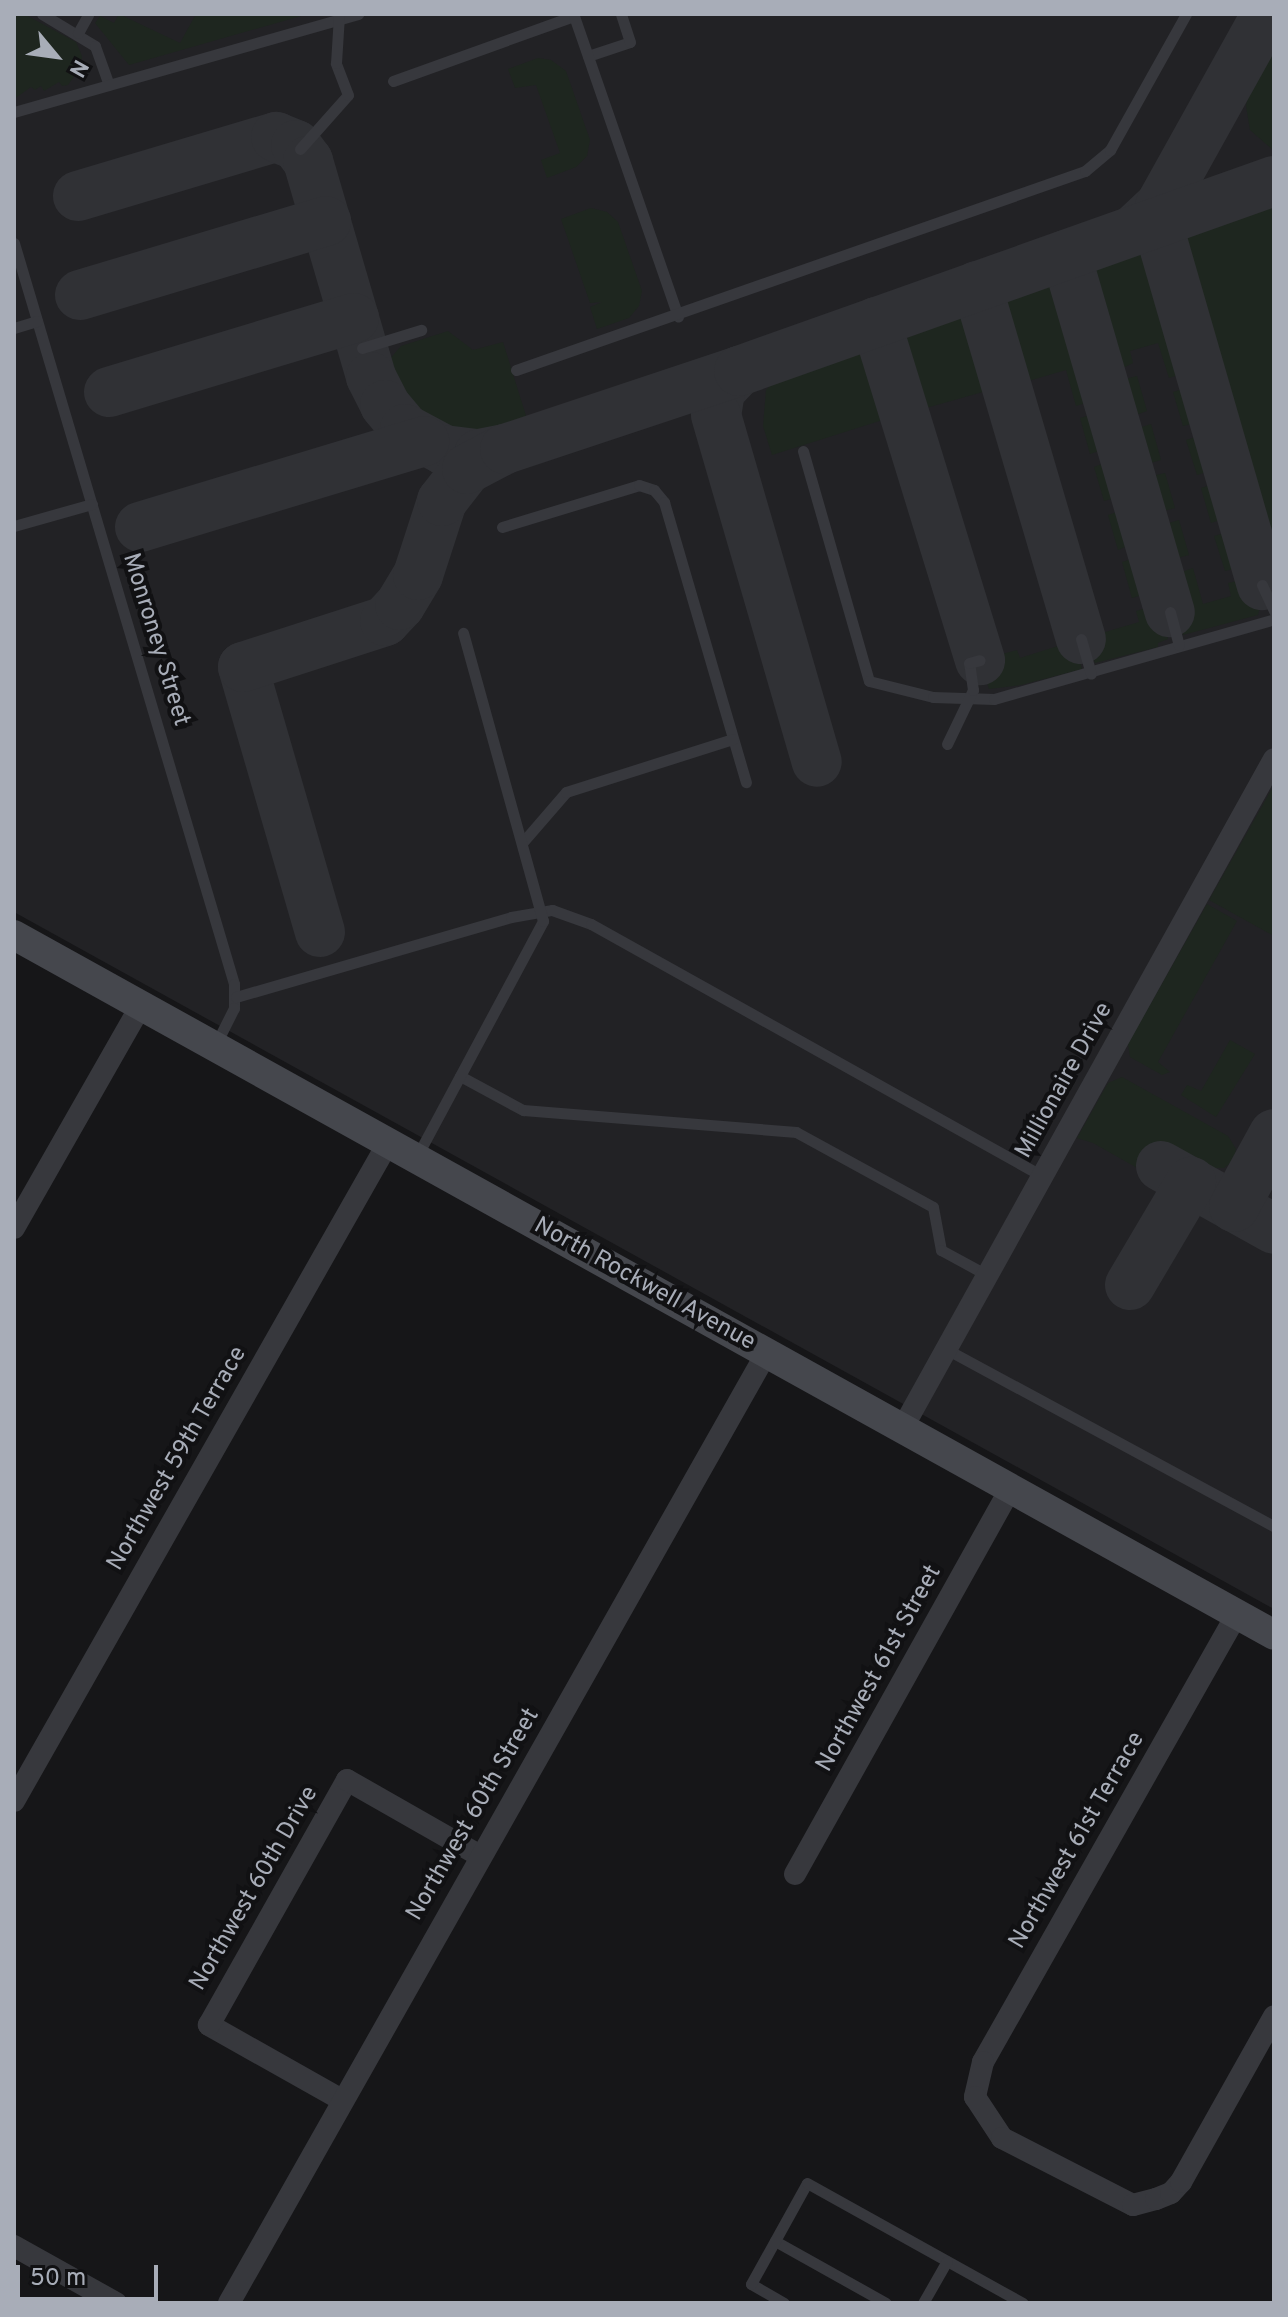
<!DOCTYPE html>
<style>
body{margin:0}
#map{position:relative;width:1288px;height:2317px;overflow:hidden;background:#161618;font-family:Overpass,sans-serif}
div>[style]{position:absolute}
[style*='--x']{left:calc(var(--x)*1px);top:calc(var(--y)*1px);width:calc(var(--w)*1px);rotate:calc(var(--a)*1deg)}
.built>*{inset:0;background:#222225}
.green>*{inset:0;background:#1e261f}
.taxiway>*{height:50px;margin:-25px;padding:0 25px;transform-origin:25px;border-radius:25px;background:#303135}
.service>*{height:11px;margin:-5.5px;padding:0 5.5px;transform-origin:5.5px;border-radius:5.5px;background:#37383d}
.minor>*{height:22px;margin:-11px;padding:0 11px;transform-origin:11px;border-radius:11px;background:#37383d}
.secondary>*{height:30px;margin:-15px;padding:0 15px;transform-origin:15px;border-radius:15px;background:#45474d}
span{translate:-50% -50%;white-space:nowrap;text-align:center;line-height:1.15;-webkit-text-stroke:8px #111113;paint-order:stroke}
.street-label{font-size:24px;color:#a8adb8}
.frame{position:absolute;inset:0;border:16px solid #a8adb8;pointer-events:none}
.north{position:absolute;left:16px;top:16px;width:80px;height:80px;-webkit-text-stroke:6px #111113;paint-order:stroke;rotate:119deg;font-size:22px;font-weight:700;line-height:32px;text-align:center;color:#a8adb8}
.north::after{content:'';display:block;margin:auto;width:28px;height:36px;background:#a8adb8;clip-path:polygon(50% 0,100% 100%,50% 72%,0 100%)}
.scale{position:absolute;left:16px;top:2265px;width:142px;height:36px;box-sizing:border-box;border:4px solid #a8adb8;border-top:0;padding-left:10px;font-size:24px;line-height:28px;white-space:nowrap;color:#a8adb8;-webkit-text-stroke:6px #111113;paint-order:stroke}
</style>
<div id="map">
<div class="built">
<i style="clip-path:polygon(14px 14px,1274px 14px,1274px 1609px,14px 912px)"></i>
</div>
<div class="green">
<i style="clip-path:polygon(14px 14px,24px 14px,76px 42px,82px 56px,81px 66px,68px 85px,62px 86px,59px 82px,44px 91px,41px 86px,35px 90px,31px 87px,14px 99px)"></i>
<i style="clip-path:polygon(119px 14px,180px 43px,196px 14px,308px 14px,129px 65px,95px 23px,100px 16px,114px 23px)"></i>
<i style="clip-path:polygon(1274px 48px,1274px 151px,1250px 130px,1246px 106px,1248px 94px)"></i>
<i style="clip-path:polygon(538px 58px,551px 60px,566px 71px,590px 140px,587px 156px,576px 167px,547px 178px,541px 160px,560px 153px,536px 85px,515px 88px,508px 69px)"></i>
<i style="clip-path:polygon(1274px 200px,1274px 580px,1178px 250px,1188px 230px)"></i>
<i style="clip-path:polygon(591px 208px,607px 212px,618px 222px,642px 291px,639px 306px,629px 318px,597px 329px,590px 307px,602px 302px,590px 303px,561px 219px)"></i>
<i style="clip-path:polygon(1133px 249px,1150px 254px,1158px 265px,1188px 364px,1182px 374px,1169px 378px,1158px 343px,1130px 351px,1133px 363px,1125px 367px,1117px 367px,1109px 361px,1086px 281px,1098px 262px)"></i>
<i style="clip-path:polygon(1043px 281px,1057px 285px,1068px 295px,1096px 390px,1089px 402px,1076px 406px,1066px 370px,1025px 382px,1017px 379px,1000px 314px,1005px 301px,1017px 290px)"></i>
<i style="clip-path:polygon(947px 315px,966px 319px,975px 328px,990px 390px,919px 410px,902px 362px,901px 346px,918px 325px)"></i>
<i style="clip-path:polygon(448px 331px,473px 350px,503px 342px,527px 419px,482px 434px,469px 434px,439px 429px,414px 412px,395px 389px,388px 361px,401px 346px)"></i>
<i style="clip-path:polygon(849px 350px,865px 354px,876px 366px,889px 418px,772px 455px,763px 426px,766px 390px,783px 373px)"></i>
<i style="clip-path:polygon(1137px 376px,1147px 411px,1133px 416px,1123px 411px,1117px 389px,1125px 379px)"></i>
<i style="clip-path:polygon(1186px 388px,1195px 393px,1201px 413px,1196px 423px,1183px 426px,1173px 392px)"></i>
<i style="clip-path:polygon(1094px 414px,1105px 421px,1109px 440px,1102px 450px,1090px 454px,1080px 418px)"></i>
<i style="clip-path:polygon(1151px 424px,1161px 460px,1147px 464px,1137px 459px,1131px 436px,1136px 429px)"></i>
<i style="clip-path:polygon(1199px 436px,1209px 440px,1215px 461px,1210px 471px,1197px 475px,1186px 440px)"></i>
<i style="clip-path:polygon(1107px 462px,1118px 468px,1124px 487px,1119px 497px,1104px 501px,1094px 467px)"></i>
<i style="clip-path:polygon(1165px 473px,1175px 508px,1160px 512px,1151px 507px,1145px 486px,1152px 476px)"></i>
<i style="clip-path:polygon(1214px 484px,1223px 490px,1229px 509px,1223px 519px,1211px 523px,1201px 488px)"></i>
<i style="clip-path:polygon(1123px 510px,1132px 515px,1138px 535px,1134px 543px,1118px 550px,1108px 515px)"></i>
<i style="clip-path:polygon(1179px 520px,1189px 555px,1174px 559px,1165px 554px,1159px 533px,1165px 524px)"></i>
<i style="clip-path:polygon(1228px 532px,1237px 537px,1243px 559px,1238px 568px,1225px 571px,1214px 536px)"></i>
<i style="clip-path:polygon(1135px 558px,1146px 564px,1152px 583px,1146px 594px,1132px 598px,1122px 562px)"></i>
<i style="clip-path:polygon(1193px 568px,1203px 604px,1231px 596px,1228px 583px,1241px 580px,1254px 588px,1260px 607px,1258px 615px,1183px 635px,1175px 611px,1181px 609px,1173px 581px,1179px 573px)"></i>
<i style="clip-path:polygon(1150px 607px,1163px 617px,1168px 639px,1158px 643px,1158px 647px,1095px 663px,1085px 638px,1139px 622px,1136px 611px)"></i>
<i style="clip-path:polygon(1074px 641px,1082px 669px,1021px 685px,989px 689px,980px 660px,1017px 650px,1020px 658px)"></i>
<i style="clip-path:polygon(1274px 785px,1274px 936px,1209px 900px)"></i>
<i style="clip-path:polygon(1207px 904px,1237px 921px,1158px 1062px,1170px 1072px,1162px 1075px,1130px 1057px,1128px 1044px)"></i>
<i style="clip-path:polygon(1230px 1040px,1255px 1054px,1216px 1117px,1181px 1095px,1187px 1085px,1201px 1091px)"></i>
<i style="clip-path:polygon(1122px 1077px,1228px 1136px,1236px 1149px,1234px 1160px,1224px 1168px,1212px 1168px,1172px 1147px,1155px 1178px,1093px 1143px,1077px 1138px,1108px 1083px)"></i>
</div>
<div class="taxiway">
<i style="--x:78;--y:196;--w:207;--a:-16.6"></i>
<i style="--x:276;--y:137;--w:22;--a:22"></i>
<i style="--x:296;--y:145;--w:20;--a:53"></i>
<i style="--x:308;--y:161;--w:225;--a:73.7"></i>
<i style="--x:371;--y:377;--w:31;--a:63"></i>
<i style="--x:385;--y:405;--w:31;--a:50"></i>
<i style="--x:405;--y:429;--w:44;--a:28.3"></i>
<i style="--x:444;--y:450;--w:35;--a:7"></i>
<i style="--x:479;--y:454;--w:26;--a:-11"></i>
<i style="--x:1157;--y:222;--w:378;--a:73.9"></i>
<i style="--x:1134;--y:230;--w:35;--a:-43"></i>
<i style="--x:1160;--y:206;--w:220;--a:-60.9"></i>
<i style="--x:1066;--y:255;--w:372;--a:73.8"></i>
<i style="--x:977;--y:286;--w:368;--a:73.6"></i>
<i style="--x:80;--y:295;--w:257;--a:-16.7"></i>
<i style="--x:876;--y:322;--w:354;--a:72.9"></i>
<i style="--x:739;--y:371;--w:28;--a:134"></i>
<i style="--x:720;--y:391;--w:24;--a:99"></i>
<i style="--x:716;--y:415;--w:361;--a:73.8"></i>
<i style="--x:109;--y:392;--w:256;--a:-16.8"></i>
<i style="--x:140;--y:527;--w:297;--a:-16.8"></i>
<i style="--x:320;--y:932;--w:276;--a:-106.2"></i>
<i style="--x:243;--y:667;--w:149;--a:-17.9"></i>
<i style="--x:385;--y:621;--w:22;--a:-47"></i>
<i style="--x:400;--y:605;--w:35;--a:-59"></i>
<i style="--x:418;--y:575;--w:78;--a:-72"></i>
<i style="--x:442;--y:501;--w:41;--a:-52"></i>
<i style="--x:467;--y:469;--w:43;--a:-27.8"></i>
<i style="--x:505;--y:449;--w:247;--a:-18.4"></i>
<i style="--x:739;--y:371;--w:568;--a:-19.55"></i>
<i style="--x:1161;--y:1166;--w:129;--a:29.1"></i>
<i style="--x:1234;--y:1207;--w:83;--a:-61.3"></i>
<i style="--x:1130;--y:1285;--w:120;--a:-59.4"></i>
</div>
<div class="service">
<i style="--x:42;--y:14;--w:62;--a:31.1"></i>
<i style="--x:95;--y:46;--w:41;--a:70.3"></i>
<i style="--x:78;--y:33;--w:21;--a:-61"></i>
<i style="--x:588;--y:56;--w:44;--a:-18.4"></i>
<i style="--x:630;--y:42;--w:29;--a:-108"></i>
<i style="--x:393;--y:81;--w:192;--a:-19.8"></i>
<i style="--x:574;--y:16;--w:318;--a:70.9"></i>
<i style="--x:14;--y:112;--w:358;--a:-15.9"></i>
<i style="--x:300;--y:149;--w:72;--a:-48.4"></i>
<i style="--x:348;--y:95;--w:34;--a:-111"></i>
<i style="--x:336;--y:63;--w:48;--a:-86.4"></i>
<i style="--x:14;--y:243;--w:773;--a:73.46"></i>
<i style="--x:234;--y:984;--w:24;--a:90"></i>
<i style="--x:234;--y:1008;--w:42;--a:116.6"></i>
<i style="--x:14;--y:328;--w:24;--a:-17"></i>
<i style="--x:362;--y:348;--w:62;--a:-17"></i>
<i style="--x:516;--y:370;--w:603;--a:-19.28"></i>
<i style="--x:1085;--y:171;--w:33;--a:-40"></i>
<i style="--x:1110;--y:150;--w:156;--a:-60.8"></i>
<i style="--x:803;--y:451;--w:239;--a:74"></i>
<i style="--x:869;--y:681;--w:66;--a:14"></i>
<i style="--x:933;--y:697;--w:61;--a:1.9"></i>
<i style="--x:994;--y:699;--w:291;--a:-15.9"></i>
<i style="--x:14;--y:526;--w:81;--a:-15.8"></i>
<i style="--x:502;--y:527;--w:143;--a:-17"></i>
<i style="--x:639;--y:485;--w:16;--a:18"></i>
<i style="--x:654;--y:490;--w:16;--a:50"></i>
<i style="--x:664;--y:502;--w:292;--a:73.7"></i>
<i style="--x:1262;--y:585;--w:29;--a:65"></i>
<i style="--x:1170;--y:612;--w:34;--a:75"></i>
<i style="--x:1081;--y:639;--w:36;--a:74"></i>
<i style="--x:947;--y:744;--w:60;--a:-64.3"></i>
<i style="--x:973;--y:690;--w:27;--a:-98"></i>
<i style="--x:969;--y:663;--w:11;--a:-15"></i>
<i style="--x:522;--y:843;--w:67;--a:-49.2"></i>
<i style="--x:566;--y:792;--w:175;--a:-17.6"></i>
<i style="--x:236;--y:997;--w:286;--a:-16.2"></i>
<i style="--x:511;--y:917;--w:42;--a:-9.7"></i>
<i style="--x:552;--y:910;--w:41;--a:19.7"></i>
<i style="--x:591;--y:924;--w:517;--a:29.19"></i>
<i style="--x:460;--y:1076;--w:72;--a:28.4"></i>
<i style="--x:523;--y:1110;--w:274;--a:4.6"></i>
<i style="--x:796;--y:1132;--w:156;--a:28.7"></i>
<i style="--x:933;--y:1207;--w:44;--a:79.5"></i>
<i style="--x:941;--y:1250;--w:52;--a:28.5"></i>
<i style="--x:416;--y:1158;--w:269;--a:-61.8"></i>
<i style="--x:543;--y:921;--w:299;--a:-105.5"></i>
<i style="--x:946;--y:1349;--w:373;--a:28.4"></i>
<i style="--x:775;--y:2241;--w:127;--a:29.2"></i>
<i style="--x:784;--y:2303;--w:38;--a:-150"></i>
<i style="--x:751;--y:2284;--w:115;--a:-61"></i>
<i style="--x:807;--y:2183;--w:247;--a:29.1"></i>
<i style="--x:923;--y:2303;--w:48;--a:-60.3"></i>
</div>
<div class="minor">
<i style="--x:14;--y:1228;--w:257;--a:-60.3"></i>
<i style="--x:902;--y:1429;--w:766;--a:-60.96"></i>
<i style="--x:1237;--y:1614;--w:515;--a:119.55"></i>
<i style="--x:983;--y:2062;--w:36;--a:103"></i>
<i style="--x:975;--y:2097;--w:49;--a:56.6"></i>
<i style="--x:1002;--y:2138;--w:147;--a:27.1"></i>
<i style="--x:1133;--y:2205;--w:24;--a:-15"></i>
<i style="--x:1156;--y:2199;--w:16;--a:-22"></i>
<i style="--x:1171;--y:2193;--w:15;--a:-48"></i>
<i style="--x:1181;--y:2182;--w:190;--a:-60.7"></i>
<i style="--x:14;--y:1801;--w:757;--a:-60.39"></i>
<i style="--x:795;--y:1874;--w:441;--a:-60.8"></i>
<i style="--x:342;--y:2100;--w:153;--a:-150.6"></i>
<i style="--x:209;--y:2025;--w:281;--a:-60.6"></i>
<i style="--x:347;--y:1780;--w:153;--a:29.7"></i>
<i style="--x:14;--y:2246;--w:117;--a:29.2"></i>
<i style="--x:229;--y:2303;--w:1090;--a:-60.5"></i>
</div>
<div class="secondary">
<i style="--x:14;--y:935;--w:1441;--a:29.05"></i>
</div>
<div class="street-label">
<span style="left:155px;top:640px;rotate:73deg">Monroney Street</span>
<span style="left:1065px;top:1081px;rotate:-61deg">Millionaire Drive</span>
<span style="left:644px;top:1285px;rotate:29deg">North Rockwell Avenue</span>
<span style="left:178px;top:1459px;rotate:-60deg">Northwest 59th Terrace</span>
<span style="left:880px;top:1669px;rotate:-61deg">Northwest 61st Street</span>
<span style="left:474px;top:1815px;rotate:-60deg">Northwest 60th Street</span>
<span style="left:1078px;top:1841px;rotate:-60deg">Northwest 61st Terrace</span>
<span style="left:255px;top:1889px;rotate:-60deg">Northwest 60th Drive</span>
</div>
<div class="frame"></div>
<div class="north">N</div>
<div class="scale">50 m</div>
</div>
